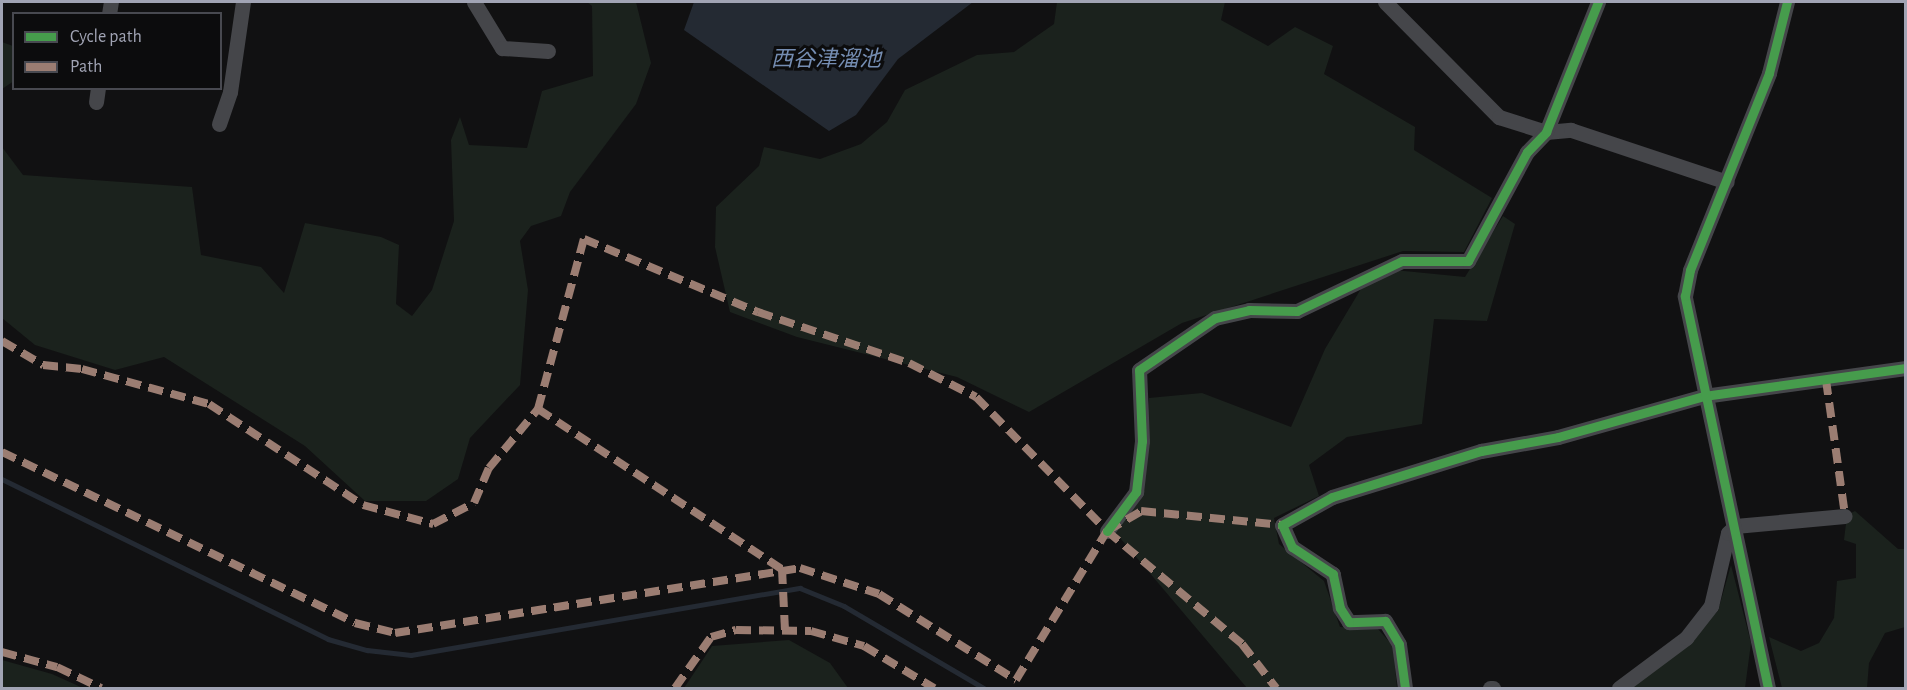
<!DOCTYPE html>
<meta charset="utf-8">
<style>
body{margin:0}
#map{position:relative;width:1907px;height:690px;overflow:hidden;background:#111112;font-family:"Alegreya Sans","Noto Sans JP",sans-serif}
div>[style]{position:absolute}
[style*='--x']{left:calc(var(--x)*1px);top:calc(var(--y)*1px);width:calc(var(--w)*1px);rotate:calc(var(--a)*1deg)}
.green>*{inset:0;background:#1b221d}
.water>*{inset:0;background:#242a33}
.stream>*{height:4.5px;margin:-2.25px;padding:0 2.25px;transform-origin:2.25px;border-radius:2.25px;background:#242a33}
.minor>*{height:15px;margin:-7.5px;padding:0 7.5px;transform-origin:7.5px;border-radius:7.5px;background:#45464a}
.quiet>*{height:8px;margin-top:-4px;transform-origin:0;background:repeating-linear-gradient(90deg,#9b7d72 0 15px,transparent 0 23px)}
.cycleway>*{height:9px;margin:-4.5px;padding:0 4.5px;transform-origin:4.5px;border-radius:4.5px;background:#469c4c}
span{translate:-50% -50%;white-space:nowrap;text-align:center;line-height:1.15;-webkit-text-stroke:6px #0c0c0d;paint-order:stroke}
.water-label{font-size:22px;color:#758db2;font-style:italic}
.frame{position:absolute;inset:0;border:3px solid #a1a4b4;pointer-events:none}
.legend{position:absolute;left:12px;top:12px;width:210px;height:78px;box-sizing:border-box;background:#0c0c0d;border:2px solid #484950;margin:0;padding:8px 10px;list-style:none;font-size:18px;color:#a1a4b4}
.legend li{display:flex;align-items:center;gap:12px;height:30px}
.legend b{width:30px;border:2px solid #484950}
</style>
<div id="map">
<div class="green">
<i style="clip-path:polygon(587px 2px,636px 2px,651px 63px,636px 104px,570px 192px,561px 216px,531px 226px,520px 241px,528px 290px,520px 385px,470px 438px,458px 479px,426px 501px,365px 501px,305px 446px,164px 357px,115px 370px,35px 345px,2px 318px,2px 147px,23px 175px,192px 187px,201px 255px,261px 267px,284px 293px,305px 223px,381px 237px,399px 245px,396px 304px,412px 316px,432px 290px,454px 221px,451px 140px,460px 117px,469px 145px,527px 148px,542px 91px,593px 76px,592px 6px)"></i>
<i style="clip-path:polygon(1057px 2px,1225px 2px,1221px 20px,1268px 46px,1295px 27px,1333px 46px,1324px 74px,1415px 127px,1414px 150px,1492px 198px,1464px 252px,1403px 251px,1182px 323px,1029px 412px,957px 377px,797px 337px,730px 312px,715px 247px,716px 207px,759px 166px,764px 147px,820px 159px,861px 144px,887px 122px,905px 90px,977px 55px,1014px 52px,1054px 24px)"></i>
<i style="clip-path:polygon(2px 42px,13px 46px,14px 81px,2px 89px)"></i>
<i style="clip-path:polygon(1503px 216px,1515px 224px,1487px 321px,1434px 319px,1422px 424px,1347px 437px,1309px 465px,1319px 496px,1274px 518px,1279px 544px,1324px 581px,1340px 627px,1378px 629px,1393px 646px,1397px 688px,1247px 688px,1115px 532px,1142px 491px,1149px 398px,1202px 393px,1291px 427px,1325px 349px,1365px 282px,1394px 270px,1465px 277px)"></i>
<i style="clip-path:polygon(1855px 511px,1898px 549px,1905px 549px,1905px 627px,1885px 633px,1869px 663px,1867px 688px,1782px 688px,1769px 637px,1801px 651px,1819px 643px,1834px 618px,1837px 581px,1856px 578px,1856px 544px,1844px 540px,1847px 515px)"></i>
<i style="clip-path:polygon(1731px 565px,1751px 643px,1745px 688px,1630px 688px,1718px 611px)"></i>
<i style="clip-path:polygon(789px 640px,830px 663px,848px 688px,684px 688px,712px 646px)"></i>
<i style="clip-path:polygon(2px 660px,52px 674px,83px 688px,2px 688px)"></i>
</div>
<div class="water">
<i style="clip-path:polygon(694px 2px,973px 2px,898px 59px,856px 115px,829px 131px,684px 30px)"></i>
</div>
<div class="stream">
<i style="--x:2;--y:479;--w:363;--a:26.1"></i>
<i style="--x:328;--y:639;--w:41;--a:15.8"></i>
<i style="--x:367;--y:650;--w:44;--a:6.5"></i>
<i style="--x:411;--y:655;--w:395;--a:-9.8"></i>
<i style="--x:800;--y:588;--w:48;--a:22.2"></i>
<i style="--x:844;--y:606;--w:162;--a:30.4"></i>
</div>
<div class="minor">
<i style="--x:474;--y:2;--w:54;--a:58.7"></i>
<i style="--x:502;--y:48;--w:46;--a:3.7"></i>
<i style="--x:1385;--y:2;--w:162;--a:45.3"></i>
<i style="--x:1499;--y:117;--w:49;--a:17.7"></i>
<i style="--x:1546;--y:132;--w:25;--a:-5"></i>
<i style="--x:1571;--y:130;--w:164;--a:18.4"></i>
<i style="--x:109;--y:14;--w:12;--a:-81"></i>
<i style="--x:96;--y:102;--w:14;--a:-82"></i>
<i style="--x:219;--y:124;--w:34;--a:-71"></i>
<i style="--x:230;--y:92;--w:91;--a:-81.8"></i>
<i style="--x:1107;--y:531;--w:49;--a:-53.4"></i>
<i style="--x:1136;--y:492;--w:51;--a:-83.3"></i>
<i style="--x:1142;--y:441;--w:71;--a:-92.4"></i>
<i style="--x:1139;--y:370;--w:92;--a:-34.4"></i>
<i style="--x:1215;--y:318;--w:35;--a:-13"></i>
<i style="--x:1249;--y:310;--w:48;--a:1.2"></i>
<i style="--x:1297;--y:311;--w:116;--a:-25.5"></i>
<i style="--x:1402;--y:261;--w:66;--a:0"></i>
<i style="--x:1468;--y:261;--w:124;--a:-61.6"></i>
<i style="--x:1527;--y:152;--w:28;--a:-46"></i>
<i style="--x:1546;--y:132;--w:140;--a:-68.2"></i>
<i style="--x:1405;--y:688;--w:44;--a:-97.8"></i>
<i style="--x:1399;--y:644;--w:27;--a:-121"></i>
<i style="--x:1385;--y:621;--w:36;--a:178"></i>
<i style="--x:1349;--y:622;--w:17;--a:-123"></i>
<i style="--x:1340;--y:608;--w:35;--a:-102"></i>
<i style="--x:1333;--y:574;--w:49;--a:-146.6"></i>
<i style="--x:1292;--y:547;--w:24;--a:-114"></i>
<i style="--x:1282;--y:525;--w:57;--a:-29.2"></i>
<i style="--x:1332;--y:497;--w:156;--a:-17.2"></i>
<i style="--x:1481;--y:451;--w:78;--a:-10.3"></i>
<i style="--x:1558;--y:437;--w:152;--a:-15.7"></i>
<i style="--x:1704;--y:396;--w:204;--a:-7.9"></i>
<i style="--x:1490;--y:688;--w:3;--a:0"></i>
<i style="--x:1619;--y:688;--w:84;--a:-36.7"></i>
<i style="--x:1686;--y:638;--w:41;--a:-52"></i>
<i style="--x:1711;--y:606;--w:75;--a:-76.9"></i>
<i style="--x:1728;--y:533;--w:10;--a:-45"></i>
<i style="--x:1735;--y:526;--w:110;--a:-5.2"></i>
<i style="--x:1768;--y:688;--w:401;--a:-102"></i>
<i style="--x:1685;--y:296;--w:26;--a:-79"></i>
<i style="--x:1690;--y:270;--w:212;--a:-68.1"></i>
<i style="--x:1769;--y:73;--w:73;--a:-75.8"></i>
</div>
<div class="quiet">
<i style="--x:2;--y:341;--w:48;--a:30.3"></i>
<i style="--x:43;--y:365;--w:39;--a:6"></i>
<i style="--x:82;--y:369;--w:132;--a:15.4"></i>
<i style="--x:209;--y:404;--w:184;--a:33.3"></i>
<i style="--x:363;--y:505;--w:73;--a:15.2"></i>
<i style="--x:433;--y:524;--w:46;--a:-27.1"></i>
<i style="--x:474;--y:503;--w:38;--a:-67"></i>
<i style="--x:489;--y:468;--w:77;--a:-50.3"></i>
<i style="--x:538;--y:409;--w:176;--a:-74.9"></i>
<i style="--x:584;--y:239;--w:189;--a:22.8"></i>
<i style="--x:758;--y:312;--w:159;--a:18.7"></i>
<i style="--x:909;--y:363;--w:75;--a:26.9"></i>
<i style="--x:976;--y:397;--w:187;--a:45.6"></i>
<i style="--x:1107;--y:531;--w:176;--a:39.9"></i>
<i style="--x:1242;--y:644;--w:56;--a:52.3"></i>
<i style="--x:1826;--y:380;--w:137;--a:82"></i>
<i style="--x:538;--y:409;--w:292;--a:33.3"></i>
<i style="--x:2;--y:452;--w:392;--a:25.8"></i>
<i style="--x:355;--y:623;--w:41;--a:14"></i>
<i style="--x:395;--y:633;--w:410;--a:-9.1"></i>
<i style="--x:800;--y:568;--w:83;--a:18.2"></i>
<i style="--x:879;--y:594;--w:162;--a:32.1"></i>
<i style="--x:1016;--y:680;--w:175;--a:-58.6"></i>
<i style="--x:1107;--y:531;--w:39;--a:-30"></i>
<i style="--x:1141;--y:511;--w:142;--a:5.7"></i>
<i style="--x:782;--y:569;--w:62;--a:87.2"></i>
<i style="--x:2;--y:652;--w:57;--a:15.3"></i>
<i style="--x:57;--y:667;--w:49;--a:25.5"></i>
<i style="--x:675;--y:688;--w:62;--a:-54.8"></i>
<i style="--x:711;--y:637;--w:26;--a:-16"></i>
<i style="--x:736;--y:630;--w:75;--a:0.8"></i>
<i style="--x:811;--y:631;--w:55;--a:15.8"></i>
<i style="--x:864;--y:646;--w:82;--a:31"></i>
</div>
<div class="cycleway">
<i style="--x:1107;--y:531;--w:49;--a:-53.4"></i>
<i style="--x:1136;--y:492;--w:51;--a:-83.3"></i>
<i style="--x:1142;--y:441;--w:71;--a:-92.4"></i>
<i style="--x:1139;--y:370;--w:92;--a:-34.4"></i>
<i style="--x:1215;--y:318;--w:35;--a:-13"></i>
<i style="--x:1249;--y:310;--w:48;--a:1.2"></i>
<i style="--x:1297;--y:311;--w:116;--a:-25.5"></i>
<i style="--x:1402;--y:261;--w:66;--a:0"></i>
<i style="--x:1468;--y:261;--w:124;--a:-61.6"></i>
<i style="--x:1527;--y:152;--w:28;--a:-46"></i>
<i style="--x:1546;--y:132;--w:140;--a:-68.2"></i>
<i style="--x:1405;--y:688;--w:44;--a:-97.8"></i>
<i style="--x:1399;--y:644;--w:27;--a:-121"></i>
<i style="--x:1385;--y:621;--w:36;--a:178"></i>
<i style="--x:1349;--y:622;--w:17;--a:-123"></i>
<i style="--x:1340;--y:608;--w:35;--a:-102"></i>
<i style="--x:1333;--y:574;--w:49;--a:-146.6"></i>
<i style="--x:1292;--y:547;--w:24;--a:-114"></i>
<i style="--x:1282;--y:525;--w:57;--a:-29.2"></i>
<i style="--x:1332;--y:497;--w:156;--a:-17.2"></i>
<i style="--x:1481;--y:451;--w:78;--a:-10.3"></i>
<i style="--x:1558;--y:437;--w:152;--a:-15.7"></i>
<i style="--x:1704;--y:396;--w:204;--a:-7.9"></i>
<i style="--x:1768;--y:688;--w:401;--a:-102"></i>
<i style="--x:1685;--y:296;--w:26;--a:-79"></i>
<i style="--x:1690;--y:270;--w:212;--a:-68.1"></i>
<i style="--x:1769;--y:73;--w:73;--a:-75.8"></i>
</div>
<div class="water-label">
<span style="left:826px;top:60px">西谷津溜池</span>
</div>
<div class="frame"></div>
<ul class="legend">
<li><b style="height:8px;background:#469c4c"></b>Cycle path</li>
<li><b style="height:8px;background:#9b7d72"></b>Path</li>
</ul>
</div>
